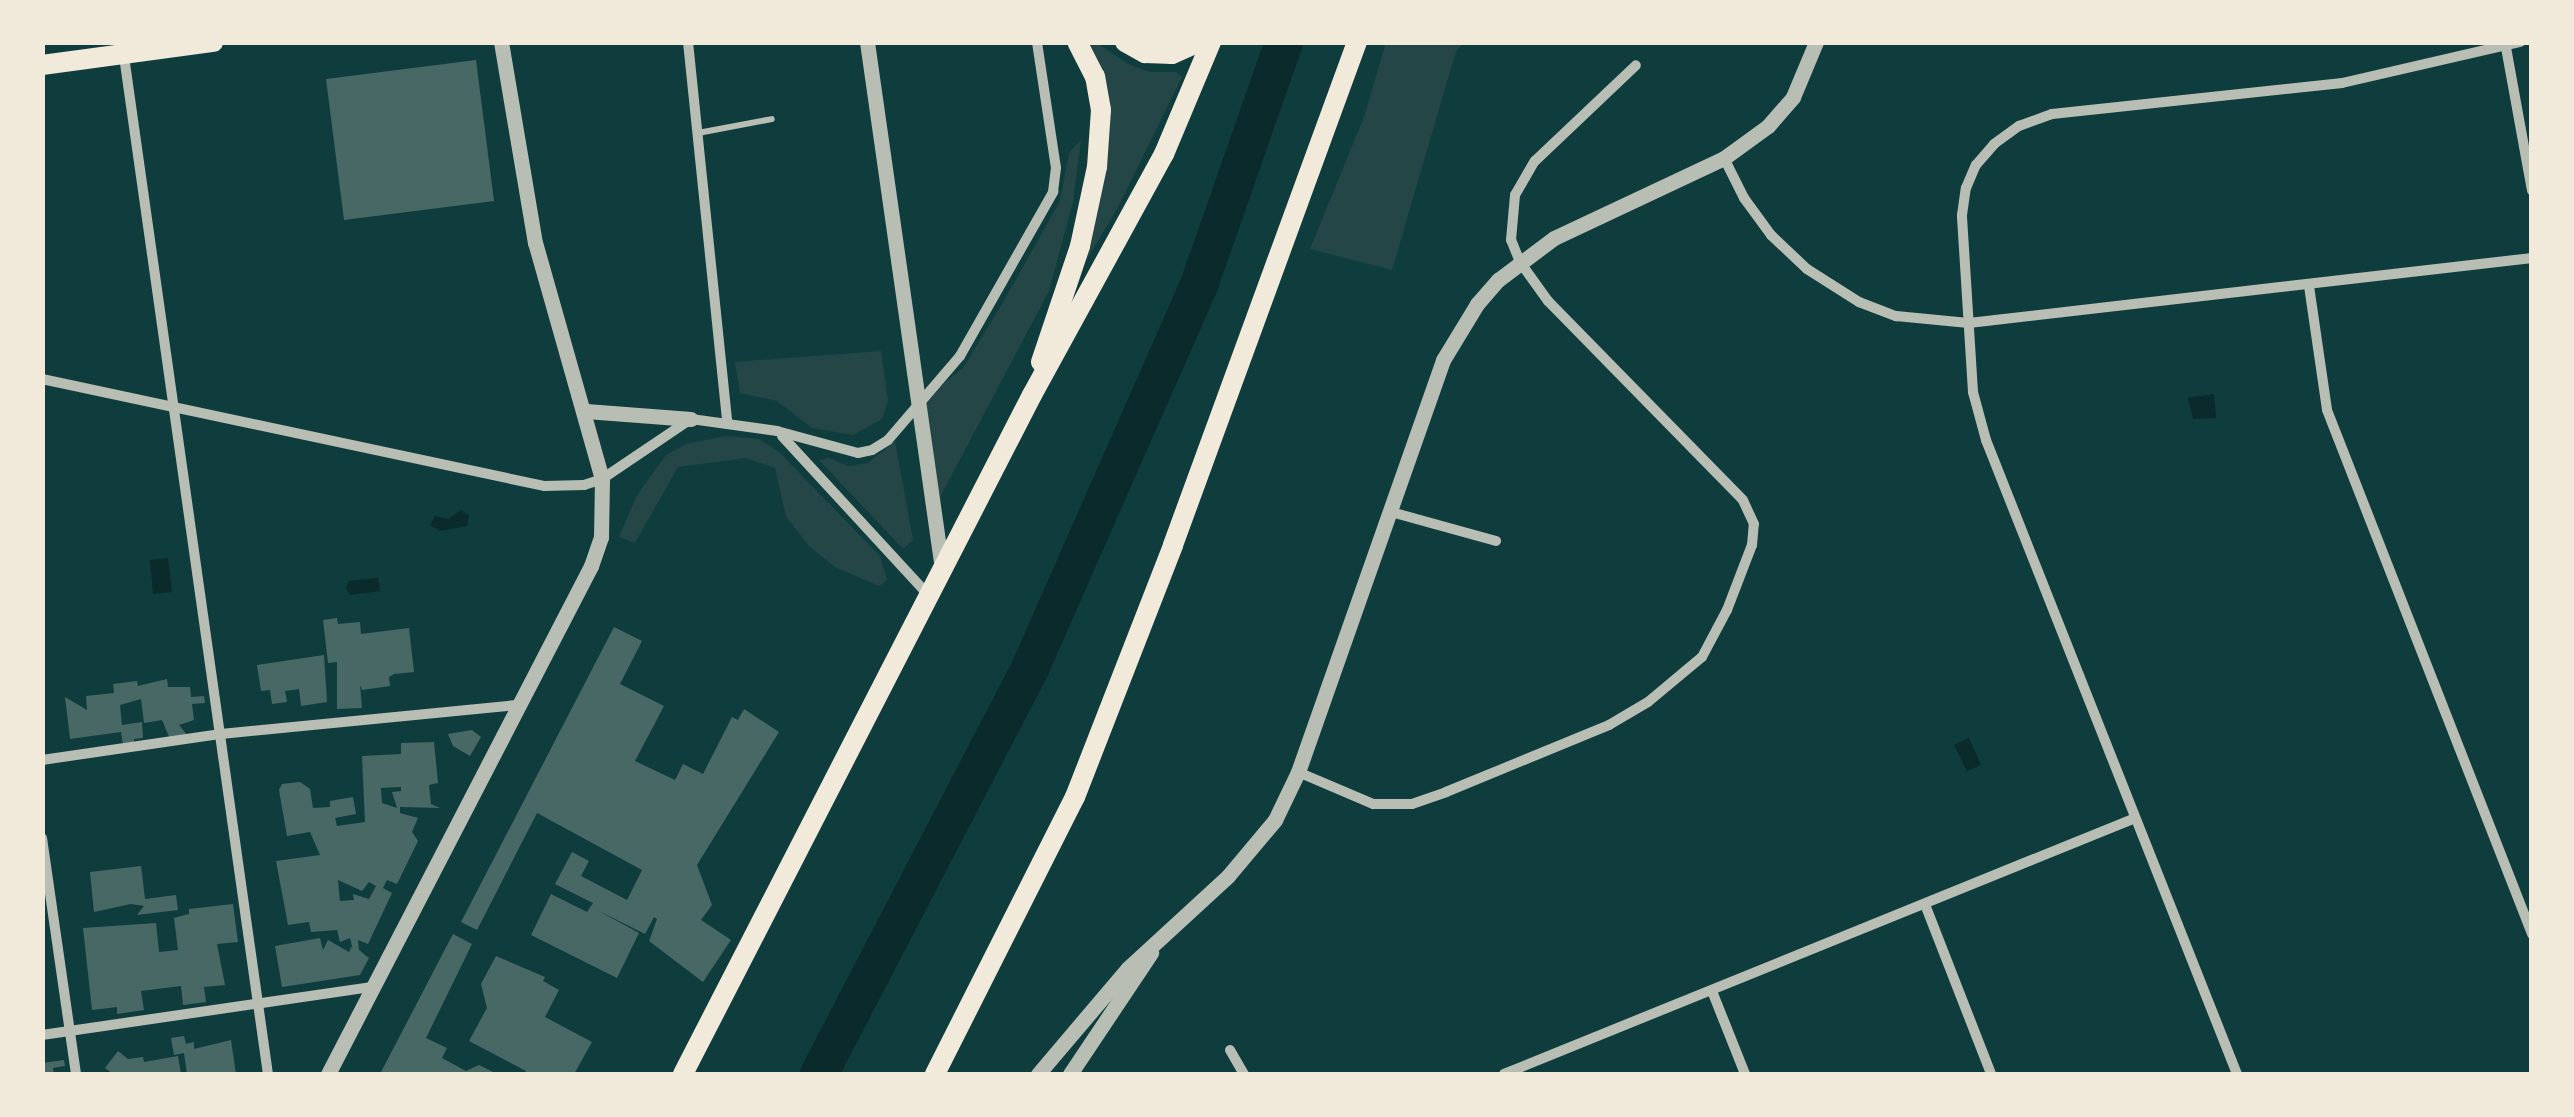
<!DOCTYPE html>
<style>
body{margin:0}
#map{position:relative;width:2574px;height:1117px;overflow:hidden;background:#0f3d3e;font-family:Arial,sans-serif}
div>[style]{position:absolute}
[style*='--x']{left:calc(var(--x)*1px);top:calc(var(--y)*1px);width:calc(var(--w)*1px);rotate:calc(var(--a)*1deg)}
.green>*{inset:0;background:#244646}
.water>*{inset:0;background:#0a2a2b}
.river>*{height:38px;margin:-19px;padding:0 19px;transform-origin:19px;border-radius:19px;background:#0a2a2b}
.building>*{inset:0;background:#486865}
.service>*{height:6px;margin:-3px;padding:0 3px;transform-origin:3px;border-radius:3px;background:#b8beb3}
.minor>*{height:10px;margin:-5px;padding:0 5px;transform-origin:5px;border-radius:5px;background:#b8beb3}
.tertiary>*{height:15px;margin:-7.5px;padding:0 7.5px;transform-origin:7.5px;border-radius:7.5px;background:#b8beb3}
.primary>*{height:20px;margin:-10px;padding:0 10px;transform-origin:10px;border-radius:10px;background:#f1e9da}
span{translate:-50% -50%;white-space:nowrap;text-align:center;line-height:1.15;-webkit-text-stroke:9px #f1e9da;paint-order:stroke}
.frame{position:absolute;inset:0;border:45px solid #f1e9da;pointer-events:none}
</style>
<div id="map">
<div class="green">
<i style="clip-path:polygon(1386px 42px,1464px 43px,1456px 51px,1392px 270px,1310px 249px,1364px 117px)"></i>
<i style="clip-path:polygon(1088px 43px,1097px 43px,1128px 64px,1150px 72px,1176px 72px,1182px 77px,1117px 209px,1086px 261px,1107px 165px,1110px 126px,1108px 87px)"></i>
<i style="clip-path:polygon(1081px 140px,1073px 202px,1049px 291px,939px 499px,925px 399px,963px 368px,1002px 304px,1060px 201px,1069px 153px)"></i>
<i style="clip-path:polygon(881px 351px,888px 401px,882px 419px,853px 435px,812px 428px,777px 401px,740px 393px,735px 362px)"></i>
<i style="clip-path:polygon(726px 436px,759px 439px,780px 453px,880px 556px,887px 580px,879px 586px,835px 567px,810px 547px,786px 517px,775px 468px,746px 458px,678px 467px,635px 543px,619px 537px,637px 495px,666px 455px,686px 444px)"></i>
<i style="clip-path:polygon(895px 441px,913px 540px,903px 549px,819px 460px,829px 458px,848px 466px,868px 463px)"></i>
</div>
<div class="water">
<i style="clip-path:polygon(2214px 394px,2216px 418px,2193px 419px,2188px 398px)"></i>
<i style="clip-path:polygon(461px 510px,469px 515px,467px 526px,440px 531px,430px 525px,435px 516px,448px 519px)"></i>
<i style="clip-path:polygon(168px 558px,172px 592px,153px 594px,150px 560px)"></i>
<i style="clip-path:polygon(378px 578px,380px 591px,350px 595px,346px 588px,349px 581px)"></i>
<i style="clip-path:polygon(1969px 738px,1981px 765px,1967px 771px,1954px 745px)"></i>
</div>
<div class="river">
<i style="--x:819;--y:1074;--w:460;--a:-62.5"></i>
<i style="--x:1031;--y:666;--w:420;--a:-66.2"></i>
<i style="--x:1200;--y:282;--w:254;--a:-70.7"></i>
</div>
<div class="building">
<i style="clip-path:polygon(476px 60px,494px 201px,344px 220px,326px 79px)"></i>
<i style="clip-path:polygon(337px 618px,338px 624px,360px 622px,361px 634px,409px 628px,414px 672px,394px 674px,389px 677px,390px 686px,362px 690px,360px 685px,362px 708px,337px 709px,337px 662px,328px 663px,323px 620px)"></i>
<i style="clip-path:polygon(614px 627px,642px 641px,620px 684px,664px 706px,635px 761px,675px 780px,683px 764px,703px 774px,732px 717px,738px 720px,744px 709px,779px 732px,697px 865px,712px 905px,701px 920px,731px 940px,703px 982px,649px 941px,657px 919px,654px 917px,645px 934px,597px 910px,639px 933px,617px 978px,531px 935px,551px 894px,587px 912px,593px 903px,555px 884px,572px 852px,589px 861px,581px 876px,627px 900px,642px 870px,537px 813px,477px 930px,461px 922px)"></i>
<i style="clip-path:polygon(324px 655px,327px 702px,301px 706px,299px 689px,285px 691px,287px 702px,272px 704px,270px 690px,261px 691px,257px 665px)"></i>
<i style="clip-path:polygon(167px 679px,168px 687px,190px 687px,191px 697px,204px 696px,205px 703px,192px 704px,194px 720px,179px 725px,188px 736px,170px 739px,162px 720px,144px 723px,141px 699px,120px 705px,122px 725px,142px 722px,143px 738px,134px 739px,134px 743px,123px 745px,121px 732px,70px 739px,65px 697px,87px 710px,86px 696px,114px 693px,113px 684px,137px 681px,138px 686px)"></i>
<i style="clip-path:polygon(472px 730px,481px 737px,470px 756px,453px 746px,448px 734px)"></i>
<i style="clip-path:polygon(evenodd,434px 742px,438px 783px,429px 785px,431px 804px,440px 808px,400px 807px,400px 813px,418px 818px,412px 832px,418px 841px,397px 884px,387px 880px,383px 888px,392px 893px,368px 944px,358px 940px,359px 950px,369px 958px,360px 975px,282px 987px,275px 946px,320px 938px,323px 950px,328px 940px,349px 952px,352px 946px,350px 938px,340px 942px,337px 930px,311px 932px,309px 922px,288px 925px,276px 861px,320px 855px,310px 832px,287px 836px,279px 790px,282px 784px,300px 782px,310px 789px,313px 808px,330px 807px,330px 801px,353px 797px,356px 814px,335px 818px,337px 826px,365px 822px,362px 756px,401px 754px,401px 743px,434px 742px,401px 787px,401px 791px,392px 792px,397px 808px,382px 803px,381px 788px,401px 787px,434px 742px,338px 880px,362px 891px,369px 882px,376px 886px,369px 899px,353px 894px,354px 900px,340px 901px,338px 880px)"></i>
<i style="clip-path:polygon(141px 866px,145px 899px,176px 895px,178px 910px,137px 915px,144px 906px,131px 904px,94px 912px,90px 872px)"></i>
<i style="clip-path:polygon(233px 904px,238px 942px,217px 944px,225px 985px,204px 987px,206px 1002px,183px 1005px,181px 986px,141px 991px,144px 1010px,117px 1014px,117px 1007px,92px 1010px,83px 928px,156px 923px,159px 952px,178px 950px,174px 918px,189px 914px,189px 909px)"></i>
<i style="clip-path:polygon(453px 934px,472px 944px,426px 1038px,447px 1048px,442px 1058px,466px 1071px,479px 1065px,497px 1074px,380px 1074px)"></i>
<i style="clip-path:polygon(496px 956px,545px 977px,543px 981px,559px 990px,545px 1017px,592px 1042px,574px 1074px,524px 1074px,526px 1071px,469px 1041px,487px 1008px,481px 984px)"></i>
<i style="clip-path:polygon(184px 1036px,186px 1044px,194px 1042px,194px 1049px,231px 1040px,236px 1074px,187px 1074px,184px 1053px,174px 1055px,171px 1038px)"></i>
<i style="clip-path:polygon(118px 1051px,128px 1059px,143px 1057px,144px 1062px,178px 1056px,181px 1074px,113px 1074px,105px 1068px)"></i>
<i style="clip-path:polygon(64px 1060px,65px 1066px,53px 1068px,54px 1074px,42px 1074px,42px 1063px)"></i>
</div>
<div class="service">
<i style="--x:698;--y:133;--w:75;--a:-10.7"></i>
</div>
<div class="minor">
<i style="--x:122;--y:42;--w:1042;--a:81.95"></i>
<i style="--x:688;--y:42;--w:381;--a:84.1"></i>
<i style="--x:2505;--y:42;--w:151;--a:79.7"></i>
<i style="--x:1724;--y:158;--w:45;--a:63.4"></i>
<i style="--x:1744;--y:198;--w:46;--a:53.9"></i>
<i style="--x:1771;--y:235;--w:50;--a:43.4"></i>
<i style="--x:1807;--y:269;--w:62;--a:32.4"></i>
<i style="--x:1859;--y:302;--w:40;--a:21"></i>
<i style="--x:1896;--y:316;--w:73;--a:5.5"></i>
<i style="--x:1969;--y:323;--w:567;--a:-6.59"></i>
<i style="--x:2309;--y:286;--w:125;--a:81.7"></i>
<i style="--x:2327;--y:410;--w:563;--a:68.63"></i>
<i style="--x:42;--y:379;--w:513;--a:12.03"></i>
<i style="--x:544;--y:486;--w:40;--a:-1.4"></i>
<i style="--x:584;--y:485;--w:19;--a:-18"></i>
<i style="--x:602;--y:479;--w:107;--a:-34"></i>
<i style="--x:691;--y:419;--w:87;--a:7.9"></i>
<i style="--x:777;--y:431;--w:84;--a:15.2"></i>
<i style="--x:858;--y:453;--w:14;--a:-12"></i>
<i style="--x:872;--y:450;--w:19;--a:-32"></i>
<i style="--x:888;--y:440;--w:111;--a:-49.4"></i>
<i style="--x:960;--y:356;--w:189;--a:-60.4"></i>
<i style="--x:1053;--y:192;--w:24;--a:-83"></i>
<i style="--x:1056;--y:168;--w:127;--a:-98.6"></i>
<i style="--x:782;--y:436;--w:217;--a:47.4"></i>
<i style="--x:1391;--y:512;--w:109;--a:15.4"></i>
<i style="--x:42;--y:760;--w:181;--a:-8.3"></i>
<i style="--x:221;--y:734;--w:295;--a:-5.6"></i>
<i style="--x:1298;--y:772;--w:82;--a:23.1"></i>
<i style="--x:1373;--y:804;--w:39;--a:0"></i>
<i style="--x:1412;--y:804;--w:36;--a:-19"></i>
<i style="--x:1446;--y:792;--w:176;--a:-22.3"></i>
<i style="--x:1609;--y:725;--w:45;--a:-30.5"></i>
<i style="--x:1648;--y:702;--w:70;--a:-39.8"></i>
<i style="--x:1702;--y:657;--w:53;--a:-62"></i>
<i style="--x:1727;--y:610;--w:70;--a:-69"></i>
<i style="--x:1752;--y:545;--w:21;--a:-85"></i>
<i style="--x:1754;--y:524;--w:26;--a:-115"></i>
<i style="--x:1743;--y:500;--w:279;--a:-134.4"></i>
<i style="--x:1548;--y:301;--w:48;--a:-125.7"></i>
<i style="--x:1520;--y:262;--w:24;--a:-112"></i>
<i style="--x:1511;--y:240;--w:45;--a:-84.9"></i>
<i style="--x:1515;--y:195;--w:39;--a:-60"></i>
<i style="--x:1535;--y:161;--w:139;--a:-43.5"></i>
<i style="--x:42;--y:838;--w:238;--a:81.8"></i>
<i style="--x:1926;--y:907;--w:179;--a:68.7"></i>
<i style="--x:1712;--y:991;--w:89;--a:68.3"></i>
<i style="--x:42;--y:1035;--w:332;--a:-8.3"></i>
<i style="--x:1230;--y:1050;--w:28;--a:60"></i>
<i style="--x:1504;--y:1074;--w:681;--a:-22.08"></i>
<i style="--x:2237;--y:1074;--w:682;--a:-111.6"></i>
<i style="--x:1986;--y:440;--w:50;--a:-105.2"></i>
<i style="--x:1973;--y:392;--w:177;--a:-93.6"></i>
<i style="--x:1962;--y:215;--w:27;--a:-82"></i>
<i style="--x:1966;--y:188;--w:25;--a:-67"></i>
<i style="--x:1976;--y:165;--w:28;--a:-49"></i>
<i style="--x:1994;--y:144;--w:31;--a:-36"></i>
<i style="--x:2019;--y:126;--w:35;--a:-20"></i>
<i style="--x:2052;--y:114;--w:292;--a:-6.1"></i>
<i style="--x:2342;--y:83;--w:183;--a:-13"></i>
</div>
<div class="tertiary">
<i style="--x:867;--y:42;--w:532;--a:81.9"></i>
<i style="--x:586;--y:411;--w:105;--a:4.4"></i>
<i style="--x:328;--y:1074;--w:572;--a:-62.63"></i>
<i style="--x:591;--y:566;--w:31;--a:-71"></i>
<i style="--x:601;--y:537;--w:58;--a:-89"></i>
<i style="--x:602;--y:479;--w:245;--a:-105.8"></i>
<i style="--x:535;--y:243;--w:204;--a:-99.6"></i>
<i style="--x:1038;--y:1074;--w:139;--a:-49.7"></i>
<i style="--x:1128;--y:968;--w:136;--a:-42.6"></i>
<i style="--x:1228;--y:876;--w:73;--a:-50"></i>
<i style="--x:1275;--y:820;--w:53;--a:-64.4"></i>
<i style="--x:1298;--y:772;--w:437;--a:-70.6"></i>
<i style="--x:1443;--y:360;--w:66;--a:-58.7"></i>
<i style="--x:1477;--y:304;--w:32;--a:-49"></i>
<i style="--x:1498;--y:280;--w:70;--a:-36.9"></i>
<i style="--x:1554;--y:238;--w:188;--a:-25.2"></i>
<i style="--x:1724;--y:158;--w:54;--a:-36"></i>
<i style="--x:1768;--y:126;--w:38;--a:-49"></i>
<i style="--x:1793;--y:97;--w:60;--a:-67.3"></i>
<i style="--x:1070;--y:1074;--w:146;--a:-56.2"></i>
</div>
<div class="primary">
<i style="--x:1125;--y:42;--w:23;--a:29"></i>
<i style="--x:1145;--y:53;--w:27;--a:2"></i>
<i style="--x:1172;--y:54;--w:30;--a:-24"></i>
<i style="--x:42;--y:65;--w:173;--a:-7.7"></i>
<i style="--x:1041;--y:362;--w:122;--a:-71.4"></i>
<i style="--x:1080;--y:246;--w:81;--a:-77.9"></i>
<i style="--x:1097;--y:167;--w:57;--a:-86"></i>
<i style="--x:1101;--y:110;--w:34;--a:-100"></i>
<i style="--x:1095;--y:77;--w:39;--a:-117"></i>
<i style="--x:683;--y:1074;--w:763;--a:-62.8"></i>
<i style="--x:1032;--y:395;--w:275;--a:-61.3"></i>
<i style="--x:1164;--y:154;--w:121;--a:-67.2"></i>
<i style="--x:935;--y:1074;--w:310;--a:-63.2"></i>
<i style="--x:1075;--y:797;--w:270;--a:-68.7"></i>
<i style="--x:1173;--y:545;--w:536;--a:-69.91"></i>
</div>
<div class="frame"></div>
</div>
